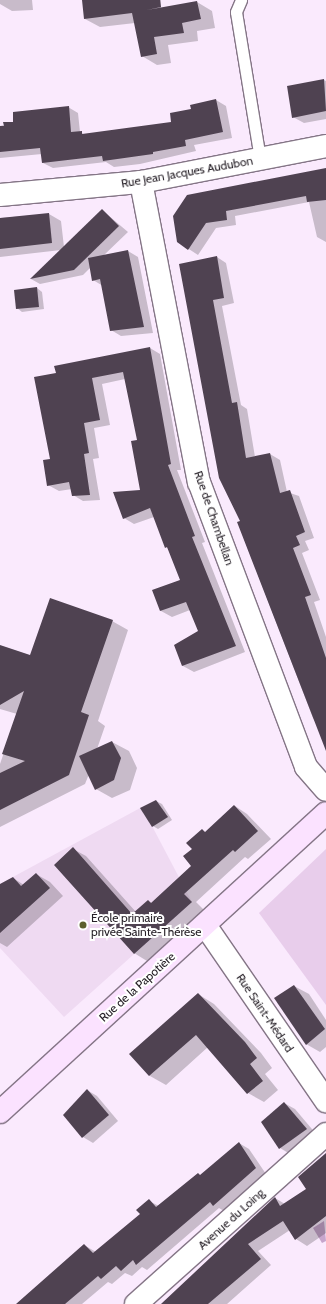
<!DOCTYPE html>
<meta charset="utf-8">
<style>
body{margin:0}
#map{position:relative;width:326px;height:1304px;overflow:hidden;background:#faeafd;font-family:Cabin,sans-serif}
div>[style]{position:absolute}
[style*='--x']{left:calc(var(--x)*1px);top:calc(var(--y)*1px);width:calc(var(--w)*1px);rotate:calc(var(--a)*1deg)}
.built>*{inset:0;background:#efdaf2}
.green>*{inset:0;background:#e8cdeb}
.water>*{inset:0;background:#c7a5cc}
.shadow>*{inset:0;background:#0003}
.building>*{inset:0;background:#4f4251}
.roads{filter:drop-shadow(1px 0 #847586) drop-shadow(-1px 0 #847586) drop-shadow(0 1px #847586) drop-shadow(0 -1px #847586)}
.lane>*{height:11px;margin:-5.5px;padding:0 5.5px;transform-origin:5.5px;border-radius:5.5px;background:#fff}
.street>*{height:22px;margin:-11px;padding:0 11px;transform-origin:11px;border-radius:11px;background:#fff}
.secondary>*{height:22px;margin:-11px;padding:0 11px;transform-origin:11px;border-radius:11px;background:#fbe2ff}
.dots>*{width:11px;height:11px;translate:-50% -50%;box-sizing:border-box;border:2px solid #fff;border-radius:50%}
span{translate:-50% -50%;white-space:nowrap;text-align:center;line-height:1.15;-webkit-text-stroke:4px #fff;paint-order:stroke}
.street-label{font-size:12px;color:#272128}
.poi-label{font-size:12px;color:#272128}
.left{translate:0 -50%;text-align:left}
</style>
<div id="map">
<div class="built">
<i style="clip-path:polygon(142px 807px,192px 902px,64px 1017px,0 948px,0 884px)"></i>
</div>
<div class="green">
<i style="clip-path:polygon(326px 849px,326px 1005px,259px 913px)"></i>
</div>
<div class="water">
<i style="clip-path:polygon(324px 1221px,326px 1241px,322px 1243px,313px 1228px)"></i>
</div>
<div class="shadow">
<i style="clip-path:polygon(0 0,32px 0,33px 10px,12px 11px,0 4px)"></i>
<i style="clip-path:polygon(83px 0,161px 0,161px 8px,197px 2px,212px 11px,215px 28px,197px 31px,198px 41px,168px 45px,171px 63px,157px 65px,142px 56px,135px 23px,100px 27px,85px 19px)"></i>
<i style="clip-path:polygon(324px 80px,326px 81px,326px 119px,304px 123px,293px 117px)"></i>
<i style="clip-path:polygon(216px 100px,226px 106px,232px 138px,194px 145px,196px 151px,140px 164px,114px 167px,106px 162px,53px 168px,43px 163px,42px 154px,0 158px,0 126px,68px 107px,78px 113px,80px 132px,85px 135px,173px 123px,192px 110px)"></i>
<i style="clip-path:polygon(326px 169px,326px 242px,317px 237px,309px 202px,235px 216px,236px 225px,216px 228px,198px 255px,178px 242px,174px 216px)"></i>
<i style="clip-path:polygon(102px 210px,128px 232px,103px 256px,128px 251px,138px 257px,153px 333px,121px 336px,111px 330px,103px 286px,93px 280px,91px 267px,83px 275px,40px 284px,31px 279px,61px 250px,0 257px,0 218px,49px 214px,61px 221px,64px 247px)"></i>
<i style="clip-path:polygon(217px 257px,226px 263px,234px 303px,222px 306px,241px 405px,247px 409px,255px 457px,270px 454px,280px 460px,287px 492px,299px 496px,314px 538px,305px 541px,309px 550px,302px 553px,320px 600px,314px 602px,326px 637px,326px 737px,313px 718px,238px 523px,241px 522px,181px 265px)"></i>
<i style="clip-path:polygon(37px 288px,42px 292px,44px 309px,22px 312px,17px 308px)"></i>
<i style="clip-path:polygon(150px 348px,160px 354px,181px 470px,177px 470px,205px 542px,202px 543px,245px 652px,194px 672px,183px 666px,175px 646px,199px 631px,190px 610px,172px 617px,161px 611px,153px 591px,181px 580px,169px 549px,166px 547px,154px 517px,134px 524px,124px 518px,141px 490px,138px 441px,125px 379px,102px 384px,110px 425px,94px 428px,99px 458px,93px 459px,100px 500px,83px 501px,73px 495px,72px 489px,59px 491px,48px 485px,57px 374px)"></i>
<i style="clip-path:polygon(112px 621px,128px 630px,98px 721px,105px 726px,97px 749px,112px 742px,129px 751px,137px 768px,130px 790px,112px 798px,96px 789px,89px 774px,85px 784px,0 827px,0 764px,17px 714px,0 709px,0 646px,31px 656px)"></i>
<i style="clip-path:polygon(156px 801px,162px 804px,172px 820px,158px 829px,153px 826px)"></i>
<i style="clip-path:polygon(235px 806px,247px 814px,271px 839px,248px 859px,245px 857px,196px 902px,204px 910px,147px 961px,134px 953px,73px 849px,86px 856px,136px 912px,148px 901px,152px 903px,193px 866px,193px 849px,202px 830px,206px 833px)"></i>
<i style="clip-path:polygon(36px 874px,50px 882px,63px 896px,7px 947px,0 943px,0 885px,13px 878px,24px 885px)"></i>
<i style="clip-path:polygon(294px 986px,309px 994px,326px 1020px,326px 1047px,320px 1052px,306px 1044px)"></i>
<i style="clip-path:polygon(198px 994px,214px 1004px,261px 1053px,272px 1068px,265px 1074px,278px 1090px,264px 1102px,248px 1093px,208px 1047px,166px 1085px,150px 1076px,131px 1054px)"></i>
<i style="clip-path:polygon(87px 1090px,97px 1096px,118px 1121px,93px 1143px,83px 1137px,64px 1115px)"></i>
<i style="clip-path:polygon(284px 1103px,295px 1109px,317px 1135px,290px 1154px,280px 1148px)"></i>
<i style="clip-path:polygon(239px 1143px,249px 1149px,266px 1174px,224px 1211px,219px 1208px,147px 1270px,142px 1267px,132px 1276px,125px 1273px,112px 1284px,108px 1282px,82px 1304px,28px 1304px,84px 1245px,96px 1252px,141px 1214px,149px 1201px,159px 1206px,201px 1176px)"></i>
<i style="clip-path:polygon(326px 1154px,326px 1233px,307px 1246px,296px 1239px,290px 1230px,258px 1251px,271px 1265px,227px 1304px,162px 1304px,275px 1198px,285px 1204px,307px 1190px)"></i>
</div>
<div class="building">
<i style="clip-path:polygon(82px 0,160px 0,161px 7px,147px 10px,197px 1px,201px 19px,182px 23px,184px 33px,154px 37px,157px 54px,141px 57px,132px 13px,84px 19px)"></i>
<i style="clip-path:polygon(324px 79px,326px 111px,292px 118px,287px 86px)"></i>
<i style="clip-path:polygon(216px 99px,223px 132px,185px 140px,186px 146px,153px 152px,153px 154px,103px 161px,102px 156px,42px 163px,40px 148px,0 152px,0 126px,4px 126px,3px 122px,13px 122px,13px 112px,69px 106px,71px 132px,82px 131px,82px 134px,171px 122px,170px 113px,191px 109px,190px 105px)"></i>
<i style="clip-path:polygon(326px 168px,326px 200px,307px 202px,306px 196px,226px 211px,227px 220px,206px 223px,188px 250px,177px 242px,173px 216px,187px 195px)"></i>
<i style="clip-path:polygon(102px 209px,119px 226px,74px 270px,30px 279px)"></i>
<i style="clip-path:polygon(49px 213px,52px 243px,0 249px,0 218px)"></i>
<i style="clip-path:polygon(128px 250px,144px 327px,110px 331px,100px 279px,92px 281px,88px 258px)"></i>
<i style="clip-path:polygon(217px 256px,224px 298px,213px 300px,232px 403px,237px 402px,246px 458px,270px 453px,280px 493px,290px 490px,305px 532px,296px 536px,300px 545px,293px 548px,311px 595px,305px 597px,326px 658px,326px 751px,237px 522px,240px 521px,219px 478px,179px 264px)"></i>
<i style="clip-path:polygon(37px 287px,39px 307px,16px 309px,14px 290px)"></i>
<i style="clip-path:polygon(150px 347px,171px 464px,168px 465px,195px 536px,192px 537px,236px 646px,182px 666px,174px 645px,198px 631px,186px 602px,160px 611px,152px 590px,180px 580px,167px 547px,165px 548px,150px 508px,123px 519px,113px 492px,140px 490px,131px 441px,137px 440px,123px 372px,92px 378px,100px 420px,84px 423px,89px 453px,84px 454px,90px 495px,72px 496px,69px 482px,47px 486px,43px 460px,50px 459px,34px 377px,56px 373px,54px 366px)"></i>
<i style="clip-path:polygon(50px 598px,113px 620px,81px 712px,89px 715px,69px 775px,0 810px,0 773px,25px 761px,2px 754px,24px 691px,0 705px,0 645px,30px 655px)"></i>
<i style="clip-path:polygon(112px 741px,121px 758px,114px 780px,95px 790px,79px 756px)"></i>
<i style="clip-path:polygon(156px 800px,168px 817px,152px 827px,140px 808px)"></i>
<i style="clip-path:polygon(234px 805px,258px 831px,235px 852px,233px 850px,184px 894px,192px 902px,134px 954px,54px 865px,73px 847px,132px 914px,148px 900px,151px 903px,191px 866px,183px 856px,192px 849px,186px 843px,202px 829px,205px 832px)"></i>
<i style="clip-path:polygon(36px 873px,50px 888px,0 933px,0 884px,13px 877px,21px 886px)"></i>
<i style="clip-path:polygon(294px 985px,325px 1029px,306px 1045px,274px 998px)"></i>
<i style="clip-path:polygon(198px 993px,245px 1042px,257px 1058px,250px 1064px,263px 1081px,247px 1094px,196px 1035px,149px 1076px,129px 1054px)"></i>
<i style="clip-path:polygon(87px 1089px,109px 1115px,82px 1138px,63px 1115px)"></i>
<i style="clip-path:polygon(284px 1102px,307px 1129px,279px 1149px,261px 1122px)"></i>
<i style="clip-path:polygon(239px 1142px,256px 1168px,213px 1206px,210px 1202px,136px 1265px,133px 1260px,121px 1271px,116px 1266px,101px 1279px,98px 1276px,65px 1304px,16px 1304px,84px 1244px,93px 1253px,140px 1214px,136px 1210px,149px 1199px,156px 1207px,198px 1173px,200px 1175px)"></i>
<i style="clip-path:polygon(326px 1153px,326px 1216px,295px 1240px,283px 1221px,248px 1244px,261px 1259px,208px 1304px,161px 1304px,275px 1197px,280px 1206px,306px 1189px,298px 1177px)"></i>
</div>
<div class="roads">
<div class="lane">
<i style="--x:241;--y:0;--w:13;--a:113"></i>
<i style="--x:236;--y:12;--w:149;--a:80.7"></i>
</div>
<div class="street">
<i style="--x:141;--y:182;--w:306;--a:79.1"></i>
<i style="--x:199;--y:482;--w:304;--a:69.4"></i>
<i style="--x:306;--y:767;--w:30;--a:49"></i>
<i style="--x:0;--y:195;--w:142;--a:-5.3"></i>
<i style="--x:141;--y:182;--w:188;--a:-11"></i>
<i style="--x:205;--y:925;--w:214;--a:55.5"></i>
<i style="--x:136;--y:1304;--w:255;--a:-41.8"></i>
</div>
<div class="secondary">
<i style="--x:0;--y:1112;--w:442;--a:-42.5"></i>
</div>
</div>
<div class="dots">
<i style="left:83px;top:925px;background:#5d602e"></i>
</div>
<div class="street-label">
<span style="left:187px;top:172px;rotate:-10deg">Rue Jean Jacques Audubon</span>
<span style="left:214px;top:518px;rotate:71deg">Rue de Chambellan</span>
<span style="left:137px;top:987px;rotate:-42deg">Rue de la Papotière</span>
<span style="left:265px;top:1013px;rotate:56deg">Rue Saint-Médard</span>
<span style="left:231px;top:1219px;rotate:-42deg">Avenue du Loing</span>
</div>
<div class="poi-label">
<span class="left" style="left:91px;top:925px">École primaire<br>privée Sainte-Thérèse</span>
</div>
</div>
